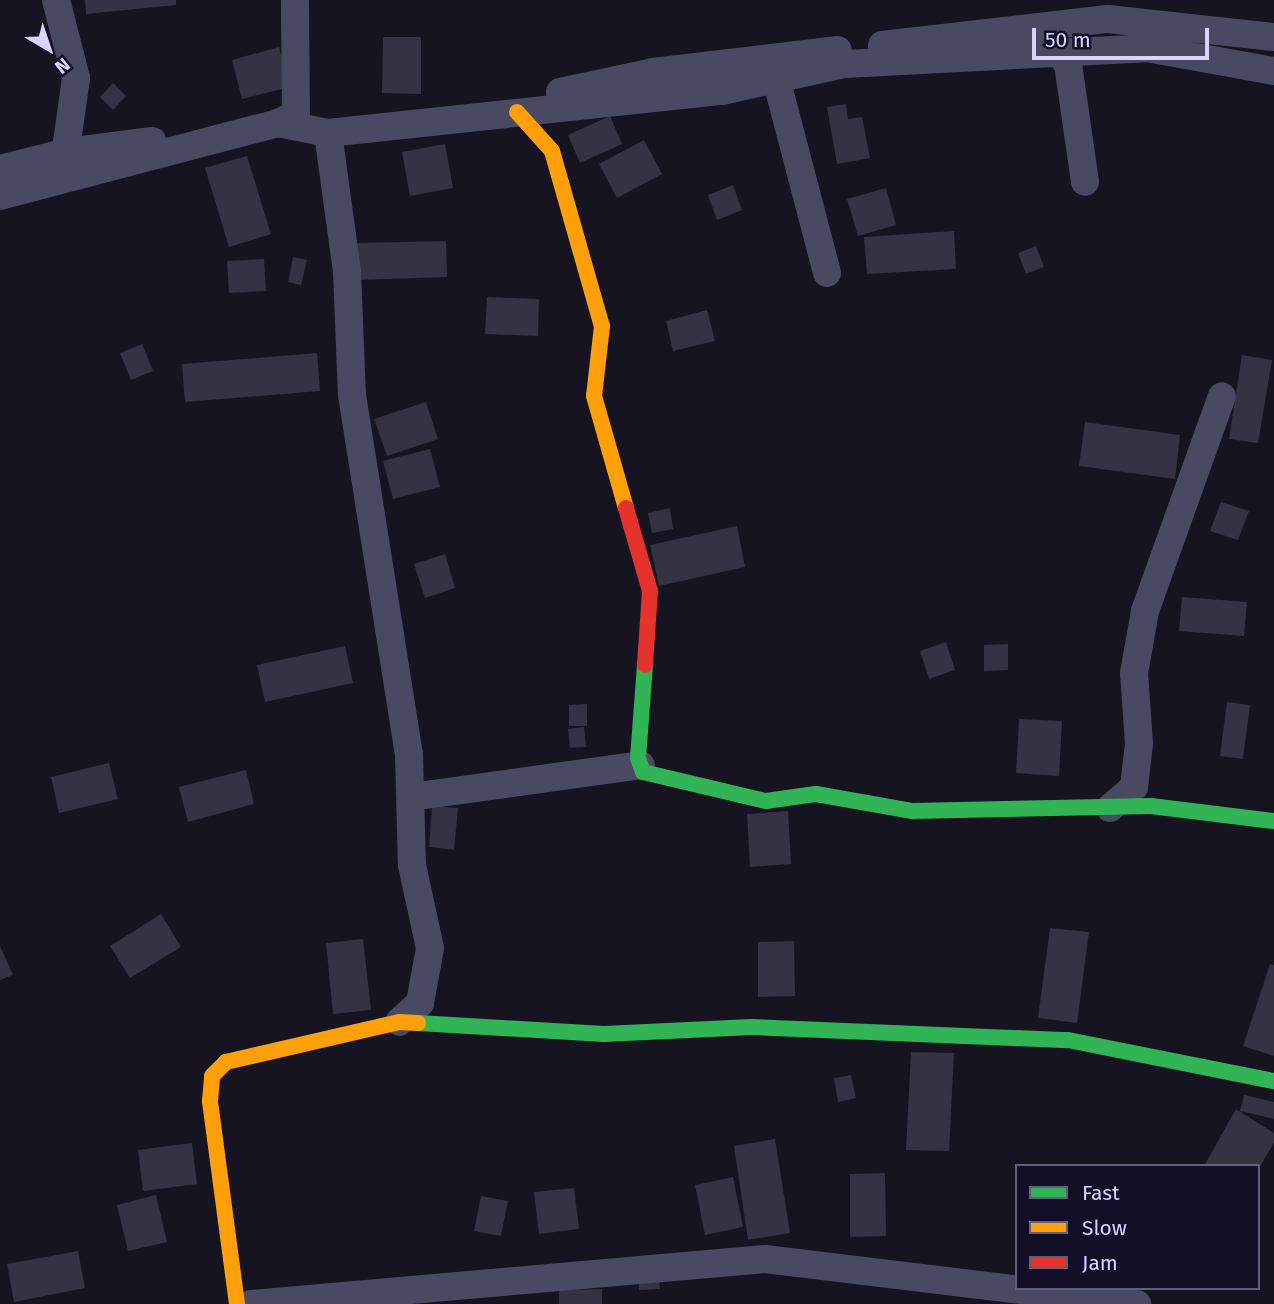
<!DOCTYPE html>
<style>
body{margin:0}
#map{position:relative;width:1274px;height:1304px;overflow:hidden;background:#161421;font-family:"Fira Sans",sans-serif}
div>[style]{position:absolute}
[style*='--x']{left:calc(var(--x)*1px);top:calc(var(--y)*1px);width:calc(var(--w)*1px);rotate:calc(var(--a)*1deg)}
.building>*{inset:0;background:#343243}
.street>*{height:28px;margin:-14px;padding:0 14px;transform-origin:14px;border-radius:14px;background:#4a4962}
.fast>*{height:16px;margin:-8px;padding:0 8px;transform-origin:8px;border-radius:8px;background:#30b455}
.slow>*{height:16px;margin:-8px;padding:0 8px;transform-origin:8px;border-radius:8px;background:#ff9f0a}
.jam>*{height:16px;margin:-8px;padding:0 8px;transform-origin:8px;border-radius:8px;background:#e5322d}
span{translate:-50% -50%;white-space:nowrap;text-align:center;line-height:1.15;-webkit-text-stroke:6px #130f26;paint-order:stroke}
.legend{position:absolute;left:1015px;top:1164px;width:245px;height:126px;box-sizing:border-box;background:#130f26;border:2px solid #625e7d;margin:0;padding:9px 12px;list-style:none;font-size:21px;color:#d9d4ff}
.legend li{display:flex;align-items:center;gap:14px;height:35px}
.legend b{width:35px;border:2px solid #625e7d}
.north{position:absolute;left:14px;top:14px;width:70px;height:70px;-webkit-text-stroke:5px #130f26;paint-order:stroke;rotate:141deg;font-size:19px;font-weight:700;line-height:28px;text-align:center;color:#d9d4ff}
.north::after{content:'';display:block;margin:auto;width:24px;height:32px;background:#d9d4ff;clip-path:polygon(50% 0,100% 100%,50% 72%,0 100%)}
.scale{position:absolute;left:1032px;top:28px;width:177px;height:32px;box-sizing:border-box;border:4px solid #d9d4ff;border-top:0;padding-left:9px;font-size:21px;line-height:24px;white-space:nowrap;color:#d9d4ff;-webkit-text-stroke:5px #130f26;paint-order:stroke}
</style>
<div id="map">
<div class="building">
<i style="clip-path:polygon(85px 0,176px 0,176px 5px,86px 14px)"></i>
<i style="clip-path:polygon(383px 37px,421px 37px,421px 94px,382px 93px)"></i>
<i style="clip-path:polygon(279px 47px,289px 87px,242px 99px,232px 60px)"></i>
<i style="clip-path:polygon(113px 83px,126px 96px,113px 110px,100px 97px)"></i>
<i style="clip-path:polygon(846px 104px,848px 119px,862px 117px,870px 158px,837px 164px,827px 107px)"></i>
<i style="clip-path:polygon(610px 116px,622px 144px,580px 163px,568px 135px)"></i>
<i style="clip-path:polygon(644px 140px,662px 174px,617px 198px,599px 164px)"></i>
<i style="clip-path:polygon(445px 144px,453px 188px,410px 196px,402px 152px)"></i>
<i style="clip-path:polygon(247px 156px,271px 234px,229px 247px,205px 168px)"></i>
<i style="clip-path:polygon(733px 185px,742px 210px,717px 220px,708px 195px)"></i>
<i style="clip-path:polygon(886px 188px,896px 225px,858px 236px,847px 199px)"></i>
<i style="clip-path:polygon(954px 231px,956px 269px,867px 274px,864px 237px)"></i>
<i style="clip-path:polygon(446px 241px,447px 277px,358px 280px,357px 243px)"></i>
<i style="clip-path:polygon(1036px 246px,1044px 267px,1026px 274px,1018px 253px)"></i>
<i style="clip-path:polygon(293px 257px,307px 260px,301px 285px,288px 282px)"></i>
<i style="clip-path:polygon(264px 259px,266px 291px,229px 293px,227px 261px)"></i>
<i style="clip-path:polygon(487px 297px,539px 299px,538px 336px,485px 334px)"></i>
<i style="clip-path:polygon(707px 310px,715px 341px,673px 351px,666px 321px)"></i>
<i style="clip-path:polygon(142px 344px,153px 371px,131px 380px,120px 353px)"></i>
<i style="clip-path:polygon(317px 353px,320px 391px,185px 402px,182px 364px)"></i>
<i style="clip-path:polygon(1242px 355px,1272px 360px,1258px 443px,1229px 439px)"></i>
<i style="clip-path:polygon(426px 402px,438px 439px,387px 456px,374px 419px)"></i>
<i style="clip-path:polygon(1085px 422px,1180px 435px,1175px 479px,1079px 466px)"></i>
<i style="clip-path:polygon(430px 449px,440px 487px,393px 499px,383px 461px)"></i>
<i style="clip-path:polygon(1221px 502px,1249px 511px,1238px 540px,1210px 531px)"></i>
<i style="clip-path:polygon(670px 508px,673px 529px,652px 533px,648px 513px)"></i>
<i style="clip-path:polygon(737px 526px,745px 567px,659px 586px,650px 545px)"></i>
<i style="clip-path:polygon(445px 554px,455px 588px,425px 598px,414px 564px)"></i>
<i style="clip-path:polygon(1182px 597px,1247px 602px,1244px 636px,1179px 631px)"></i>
<i style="clip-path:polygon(946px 642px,955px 670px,929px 679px,920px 651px)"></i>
<i style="clip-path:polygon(1008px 644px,1008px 670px,984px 671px,984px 645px)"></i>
<i style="clip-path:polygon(345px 646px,353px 683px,265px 702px,257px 665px)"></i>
<i style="clip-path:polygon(1227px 702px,1250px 705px,1243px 759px,1220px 756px)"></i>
<i style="clip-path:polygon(587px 704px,587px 726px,569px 726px,569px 705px)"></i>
<i style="clip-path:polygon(1019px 719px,1062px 721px,1059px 776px,1016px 773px)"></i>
<i style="clip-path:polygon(584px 727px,586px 747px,570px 748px,568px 729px)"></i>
<i style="clip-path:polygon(109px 763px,118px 799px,59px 813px,51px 777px)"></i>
<i style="clip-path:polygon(246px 770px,254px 804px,188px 822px,179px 787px)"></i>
<i style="clip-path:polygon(432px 806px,458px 808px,454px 850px,429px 847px)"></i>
<i style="clip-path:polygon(788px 811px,791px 864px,750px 867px,747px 814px)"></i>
<i style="clip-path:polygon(161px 914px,181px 947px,130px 978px,110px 946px)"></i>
<i style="clip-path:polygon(1050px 928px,1089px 932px,1077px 1023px,1038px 1018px)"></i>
<i style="clip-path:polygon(363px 939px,371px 1010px,333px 1014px,326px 943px)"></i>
<i style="clip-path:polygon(794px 941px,795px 996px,758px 997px,758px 942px)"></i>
<i style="clip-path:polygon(0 946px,13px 975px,0 980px)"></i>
<i style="clip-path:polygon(1270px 964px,1274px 965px,1274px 1056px,1243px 1046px)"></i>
<i style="clip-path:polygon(911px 1052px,954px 1053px,949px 1151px,906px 1150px)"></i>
<i style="clip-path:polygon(851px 1075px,856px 1098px,838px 1102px,834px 1078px)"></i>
<i style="clip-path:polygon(1244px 1095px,1274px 1102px,1274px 1119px,1240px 1111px)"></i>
<i style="clip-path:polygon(1236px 1109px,1274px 1133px,1274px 1143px,1260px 1166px,1204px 1166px)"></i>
<i style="clip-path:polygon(775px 1139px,790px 1233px,748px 1240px,734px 1146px)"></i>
<i style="clip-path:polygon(192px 1143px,197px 1184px,143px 1191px,138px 1150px)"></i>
<i style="clip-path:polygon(885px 1173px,886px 1236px,850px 1237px,850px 1174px)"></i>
<i style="clip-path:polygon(733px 1177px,743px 1227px,705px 1235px,695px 1185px)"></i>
<i style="clip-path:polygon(574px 1188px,579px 1229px,539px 1234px,534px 1192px)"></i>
<i style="clip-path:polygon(156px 1195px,167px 1242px,128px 1251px,117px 1205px)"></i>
<i style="clip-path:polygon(481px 1196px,508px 1201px,501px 1236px,474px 1231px)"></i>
<i style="clip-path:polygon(78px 1251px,85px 1288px,14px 1302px,7px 1264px)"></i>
<i style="clip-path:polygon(659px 1274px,660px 1289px,639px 1290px,639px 1275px)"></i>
<i style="clip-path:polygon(602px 1289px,602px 1304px,559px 1304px,559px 1290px)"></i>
</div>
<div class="street">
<i style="--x:56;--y:0;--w:81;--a:75.6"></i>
<i style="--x:76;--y:78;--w:65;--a:98"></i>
<i style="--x:67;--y:142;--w:25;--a:74"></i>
<i style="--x:882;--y:45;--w:227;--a:-6.6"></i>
<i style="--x:1108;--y:19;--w:167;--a:6.2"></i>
<i style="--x:1059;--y:53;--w:14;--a:51"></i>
<i style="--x:1068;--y:64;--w:119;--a:81.8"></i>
<i style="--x:772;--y:63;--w:217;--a:75.3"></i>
<i style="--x:560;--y:92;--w:95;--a:-12.1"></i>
<i style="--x:653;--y:72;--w:186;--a:-6.8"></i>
<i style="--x:278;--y:123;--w:17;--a:-25"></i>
<i style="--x:293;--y:116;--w:6;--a:59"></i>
<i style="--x:296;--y:121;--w:121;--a:-90.5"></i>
<i style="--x:328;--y:133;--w:140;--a:82.2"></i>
<i style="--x:347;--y:272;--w:123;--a:87.7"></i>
<i style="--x:352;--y:395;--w:363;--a:81"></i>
<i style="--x:409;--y:754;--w:111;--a:88.5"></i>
<i style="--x:412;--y:865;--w:85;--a:77.8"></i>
<i style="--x:430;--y:948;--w:56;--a:100.3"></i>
<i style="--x:420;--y:1003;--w:28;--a:138"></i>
<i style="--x:0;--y:169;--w:69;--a:-14.2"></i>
<i style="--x:67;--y:152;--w:86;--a:-7.4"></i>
<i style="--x:0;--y:196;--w:287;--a:-14.7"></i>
<i style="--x:278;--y:123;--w:51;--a:11.3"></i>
<i style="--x:328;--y:133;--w:396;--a:-6.1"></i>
<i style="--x:722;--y:91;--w:126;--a:-12.4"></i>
<i style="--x:845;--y:64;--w:302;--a:-3"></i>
<i style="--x:1147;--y:48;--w:129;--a:10.3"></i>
<i style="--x:411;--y:797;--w:232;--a:-7.9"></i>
<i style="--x:1110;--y:808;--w:32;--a:-41"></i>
<i style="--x:1134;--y:787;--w:43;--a:-83.4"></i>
<i style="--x:1139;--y:744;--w:71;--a:-94"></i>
<i style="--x:1134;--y:673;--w:63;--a:-79.9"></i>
<i style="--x:1145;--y:611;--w:228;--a:-70.3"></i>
<i style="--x:251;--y:1304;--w:516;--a:-5"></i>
<i style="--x:765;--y:1259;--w:375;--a:6.9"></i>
</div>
<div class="fast">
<i style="--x:645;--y:665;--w:93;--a:94.3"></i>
<i style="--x:638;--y:758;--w:15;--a:70"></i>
<i style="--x:643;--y:772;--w:126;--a:13.3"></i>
<i style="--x:766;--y:801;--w:50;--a:-8"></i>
<i style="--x:816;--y:794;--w:97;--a:10"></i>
<i style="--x:912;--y:811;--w:239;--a:-1.2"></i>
<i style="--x:1151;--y:806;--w:124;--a:7"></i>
<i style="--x:418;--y:1023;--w:186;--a:3.4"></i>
<i style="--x:604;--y:1034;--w:148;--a:-2.7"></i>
<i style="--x:752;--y:1027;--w:316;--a:2.4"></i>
<i style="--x:1068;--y:1040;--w:210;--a:11.3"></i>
</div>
<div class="slow">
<i style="--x:517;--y:112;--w:52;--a:48.1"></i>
<i style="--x:552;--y:151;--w:182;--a:74.1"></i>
<i style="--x:602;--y:326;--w:70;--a:96.5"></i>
<i style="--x:594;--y:396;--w:116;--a:74.1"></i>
<i style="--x:237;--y:1304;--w:205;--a:-97.6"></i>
<i style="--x:210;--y:1101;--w:25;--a:-85"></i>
<i style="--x:212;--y:1076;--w:20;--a:-45"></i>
<i style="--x:226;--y:1062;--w:178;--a:-13"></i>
<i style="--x:399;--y:1022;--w:19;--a:3"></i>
</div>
<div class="jam">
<i style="--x:626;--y:508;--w:86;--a:73.9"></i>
<i style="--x:650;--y:591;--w:74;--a:93.9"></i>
</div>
<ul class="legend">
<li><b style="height:9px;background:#30b455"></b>Fast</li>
<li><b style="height:9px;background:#ff9f0a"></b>Slow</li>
<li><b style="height:9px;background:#e5322d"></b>Jam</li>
</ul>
<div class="north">N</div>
<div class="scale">50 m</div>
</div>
